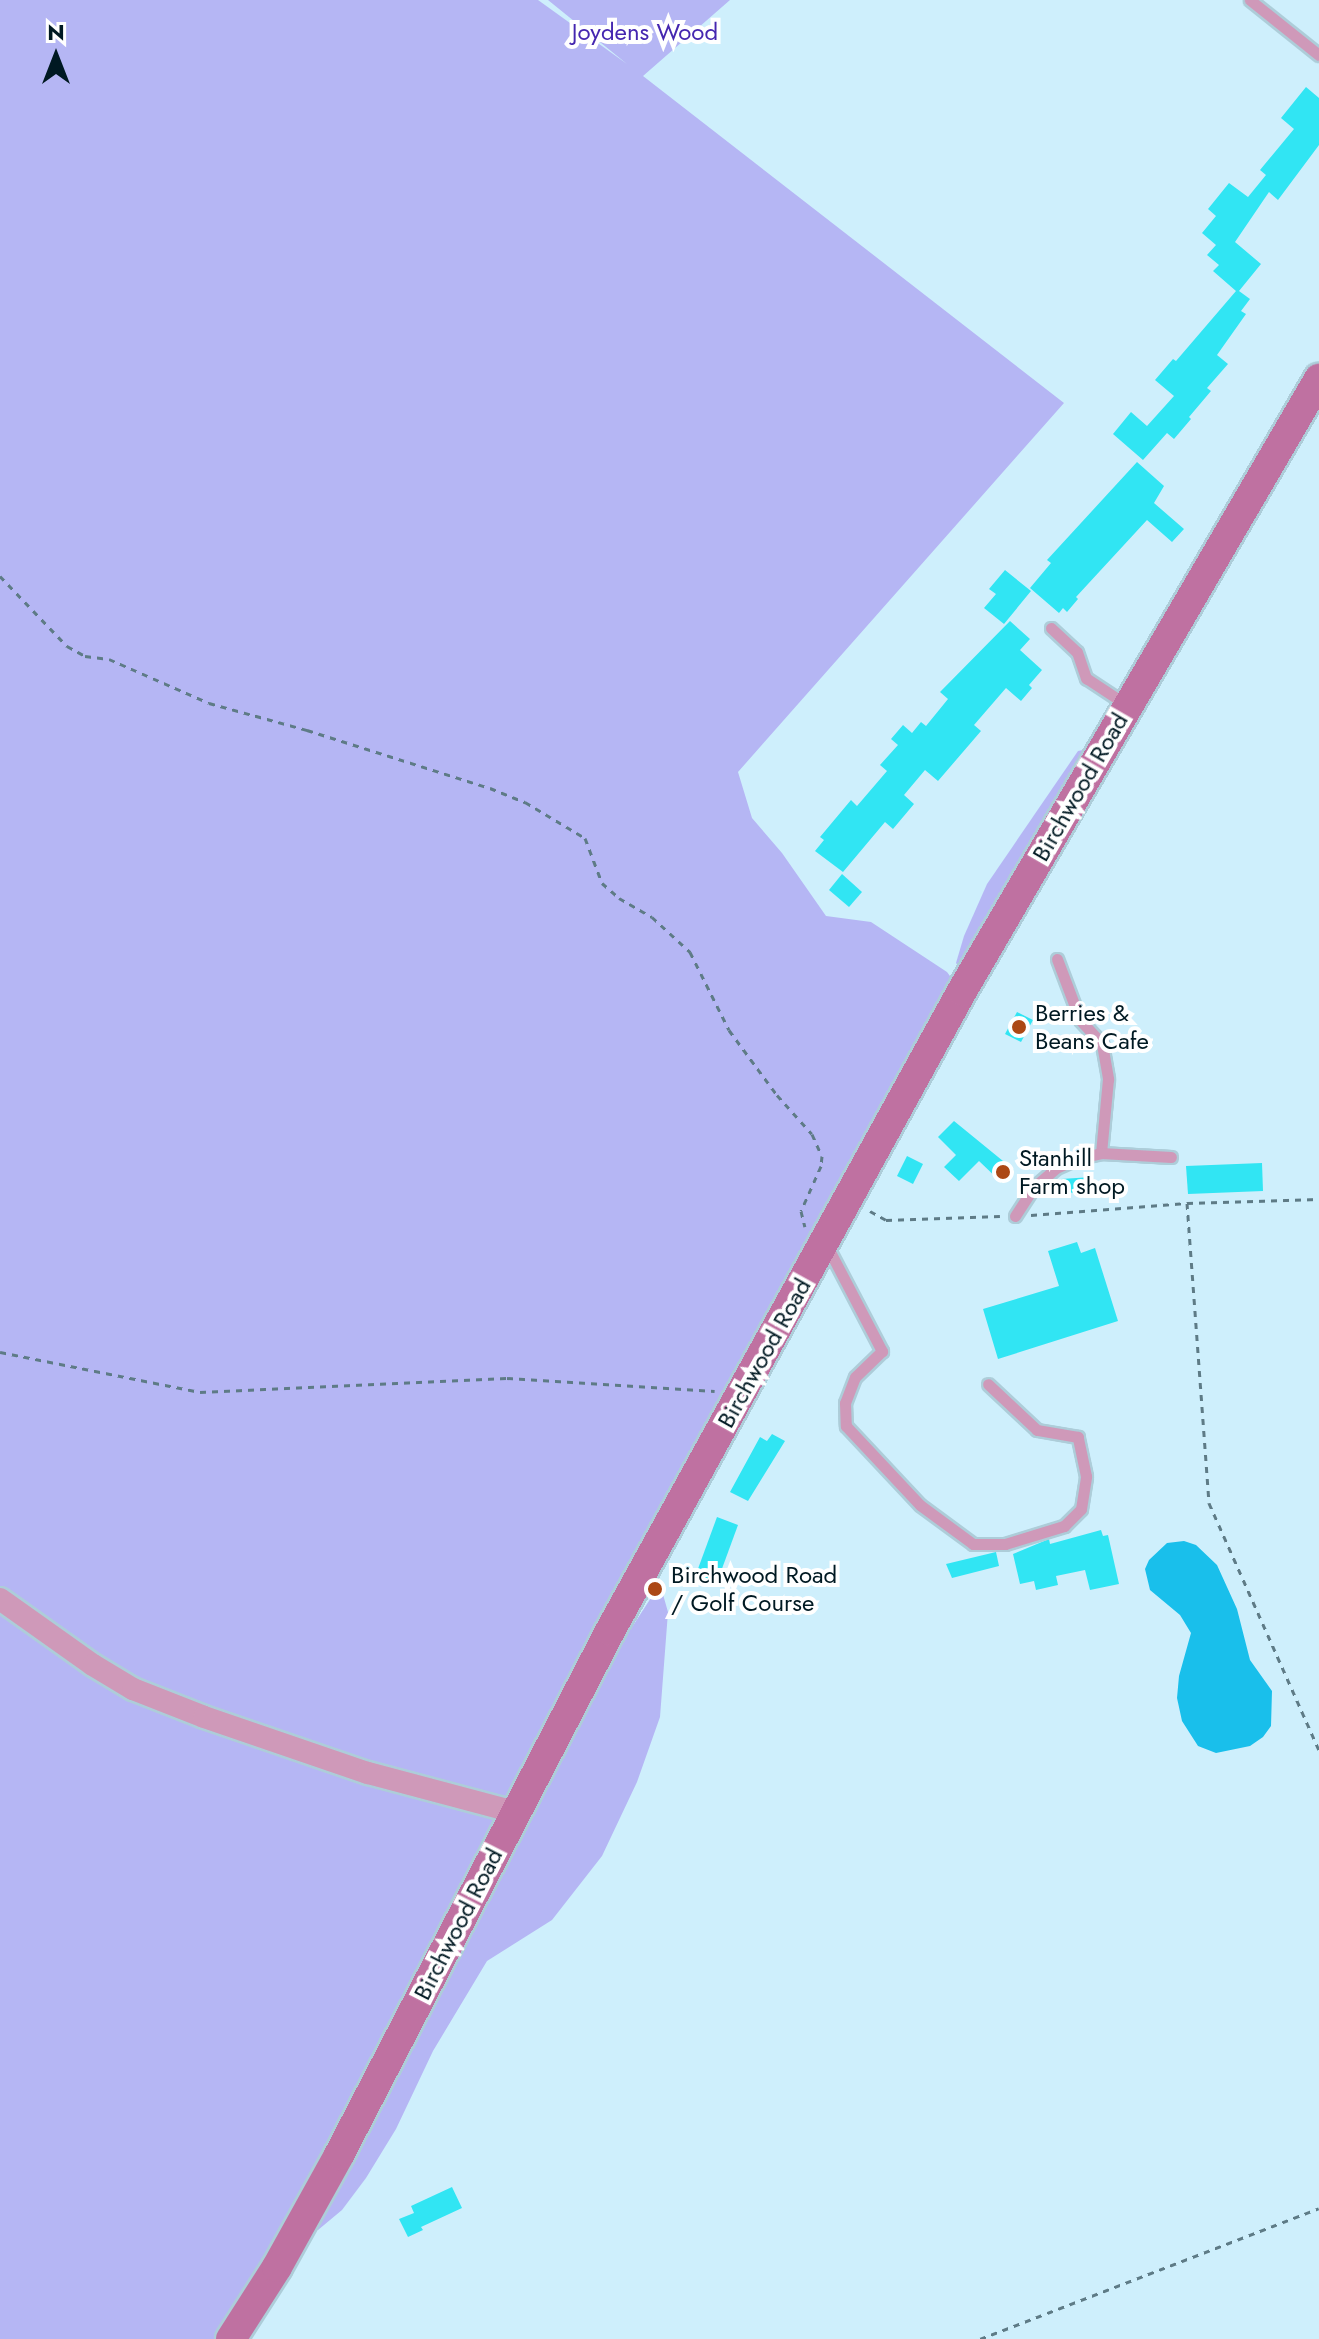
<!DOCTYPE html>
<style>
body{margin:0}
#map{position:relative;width:1319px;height:2339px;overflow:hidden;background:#ceeffc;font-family:Jost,sans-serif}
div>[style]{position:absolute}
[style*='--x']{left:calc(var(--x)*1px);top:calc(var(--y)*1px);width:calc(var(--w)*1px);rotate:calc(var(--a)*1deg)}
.green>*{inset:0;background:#b5b6f4}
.water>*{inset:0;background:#19bfeb}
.building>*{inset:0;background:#31e5f3}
.path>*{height:3px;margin-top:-1.5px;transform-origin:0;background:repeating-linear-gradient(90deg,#5e7b86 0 6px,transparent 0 12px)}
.roads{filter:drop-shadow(2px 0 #adcdd9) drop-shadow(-2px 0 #adcdd9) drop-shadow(0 2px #adcdd9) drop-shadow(0 -2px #adcdd9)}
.lane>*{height:11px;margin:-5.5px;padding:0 5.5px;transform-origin:5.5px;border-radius:5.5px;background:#cf99b9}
.street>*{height:22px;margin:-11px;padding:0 11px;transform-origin:11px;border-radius:11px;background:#cf99b9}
.secondary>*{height:30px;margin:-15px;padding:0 15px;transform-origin:15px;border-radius:15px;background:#bf71a1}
.dots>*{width:22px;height:22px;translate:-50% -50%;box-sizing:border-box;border:4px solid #fff;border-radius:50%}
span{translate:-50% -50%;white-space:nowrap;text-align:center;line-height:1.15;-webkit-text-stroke:8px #fff;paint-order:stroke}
.park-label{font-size:24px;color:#4527b0}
.street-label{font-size:24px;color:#001922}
.poi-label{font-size:24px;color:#001922}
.left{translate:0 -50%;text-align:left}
.north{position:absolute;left:16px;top:16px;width:80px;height:80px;-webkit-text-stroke:6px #fff;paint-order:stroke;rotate:0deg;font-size:22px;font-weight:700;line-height:32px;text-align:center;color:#001922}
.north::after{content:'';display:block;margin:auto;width:28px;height:36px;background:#001922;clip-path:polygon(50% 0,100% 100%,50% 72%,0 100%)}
</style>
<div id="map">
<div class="green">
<i style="clip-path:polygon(0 0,538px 0,627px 64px,548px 0,730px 0,643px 76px,1064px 403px,738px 772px,752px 818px,782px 853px,826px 916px,871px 922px,947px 972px,961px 991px,230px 2339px,0 2339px)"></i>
<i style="clip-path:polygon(1083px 750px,1082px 755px,961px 970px,956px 963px,964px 936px,987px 884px,1078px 751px)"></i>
<i style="clip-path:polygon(660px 1584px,668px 1612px,660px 1717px,637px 1782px,602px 1856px,552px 1920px,487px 1961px,433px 2051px,396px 2129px,366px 2178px,342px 2210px,318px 2230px,310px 2225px,619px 1647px)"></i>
</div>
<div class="water">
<i style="clip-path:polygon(1184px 1541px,1196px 1545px,1217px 1565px,1237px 1609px,1250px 1660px,1272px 1691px,1271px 1726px,1263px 1737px,1250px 1746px,1216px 1753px,1198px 1746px,1182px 1721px,1177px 1698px,1179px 1676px,1191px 1633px,1180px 1615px,1150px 1590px,1145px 1569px,1149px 1560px,1167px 1543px)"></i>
</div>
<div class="building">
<i style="clip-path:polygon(1306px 87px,1319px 98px,1319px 145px,1278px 200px,1269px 192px,1235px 242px,1261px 264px,1239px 291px,1250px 299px,1241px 311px,1246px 314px,1217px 355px,1228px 364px,1207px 388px,1211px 391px,1189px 417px,1191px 419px,1174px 439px,1167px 433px,1143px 460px,1113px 434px,1131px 412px,1147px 426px,1174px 396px,1155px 380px,1173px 359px,1176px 361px,1236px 291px,1213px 271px,1219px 265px,1207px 255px,1216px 245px,1202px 233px,1216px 216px,1208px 209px,1229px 183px,1248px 197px,1266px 175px,1260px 170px,1294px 129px,1281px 118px)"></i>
<i style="clip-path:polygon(1137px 462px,1164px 486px,1154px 503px,1184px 529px,1172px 542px,1147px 520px,1076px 597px,1078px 599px,1067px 612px,1063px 608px,1059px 613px,1030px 588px,1051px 563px,1047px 560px)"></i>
<i style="clip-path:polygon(1005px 570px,1031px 591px,1004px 624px,984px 608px,996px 594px,989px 589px)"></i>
<i style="clip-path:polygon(1010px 621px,1030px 639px,1020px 650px,1042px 670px,1029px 685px,1032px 688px,1021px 701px,1006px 688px,974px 725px,981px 731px,938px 781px,925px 770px,904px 795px,914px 804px,893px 829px,885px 822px,843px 872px,815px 851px,824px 840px,820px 837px,851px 800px,857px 806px,887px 771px,880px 765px,898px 745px,891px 739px,903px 725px,912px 733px,921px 722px,926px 726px,948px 699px,940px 692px)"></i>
<i style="clip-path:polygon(842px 874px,862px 892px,849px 907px,829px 890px)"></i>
<i style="clip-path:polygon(1017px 1012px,1033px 1020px,1021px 1042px,1005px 1034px)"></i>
<i style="clip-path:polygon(954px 1121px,1014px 1170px,1002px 1183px,979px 1161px,959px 1181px,944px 1167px,956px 1155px,938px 1137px)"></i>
<i style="clip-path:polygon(907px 1156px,923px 1164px,913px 1184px,897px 1176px)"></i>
<i style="clip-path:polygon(1262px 1163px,1263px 1191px,1188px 1194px,1186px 1166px)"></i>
<i style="clip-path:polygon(1092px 1177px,1092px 1192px,1061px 1193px,1061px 1179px)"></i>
<i style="clip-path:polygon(1077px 1242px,1081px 1253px,1095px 1248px,1118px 1321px,998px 1359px,983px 1309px,1059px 1286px,1048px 1251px)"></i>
<i style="clip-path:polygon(772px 1434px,785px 1441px,748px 1501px,730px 1492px,760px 1437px,767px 1441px)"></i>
<i style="clip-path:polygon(717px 1517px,738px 1525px,716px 1585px,695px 1577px)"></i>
<i style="clip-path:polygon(1101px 1530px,1103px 1536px,1108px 1535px,1119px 1584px,1090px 1590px,1085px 1570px,1056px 1576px,1058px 1585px,1036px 1590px,1034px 1581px,1020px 1584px,1013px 1554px,1049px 1539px,1050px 1544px)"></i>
<i style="clip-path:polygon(996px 1552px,999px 1566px,952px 1578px,946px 1564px)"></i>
<i style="clip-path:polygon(452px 2187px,462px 2208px,421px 2227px,423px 2230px,408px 2237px,399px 2219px,414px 2213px,411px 2206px)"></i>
</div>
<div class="path">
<i style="--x:0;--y:576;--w:97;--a:46.3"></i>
<i style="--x:67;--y:646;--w:21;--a:29"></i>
<i style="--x:85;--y:656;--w:24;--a:7"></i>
<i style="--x:109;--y:659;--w:109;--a:23.7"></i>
<i style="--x:209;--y:703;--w:102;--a:15.4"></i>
<i style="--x:307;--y:730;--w:192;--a:17.6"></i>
<i style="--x:490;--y:788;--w:38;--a:22"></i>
<i style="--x:525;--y:802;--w:70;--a:31"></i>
<i style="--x:585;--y:838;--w:48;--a:69.3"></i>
<i style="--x:602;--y:883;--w:23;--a:41"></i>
<i style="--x:619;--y:898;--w:38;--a:30"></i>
<i style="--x:652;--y:917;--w:52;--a:42.6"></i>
<i style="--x:690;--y:952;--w:87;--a:63.4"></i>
<i style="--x:729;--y:1030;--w:81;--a:53.6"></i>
<i style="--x:777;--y:1095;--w:52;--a:48.1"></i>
<i style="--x:812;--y:1134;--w:24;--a:66"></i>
<i style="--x:822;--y:1156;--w:10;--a:96"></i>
<i style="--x:821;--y:1166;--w:49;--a:114"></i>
<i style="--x:801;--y:1211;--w:16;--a:76"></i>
<i style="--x:1187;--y:1203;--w:301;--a:85.8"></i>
<i style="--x:1209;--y:1503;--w:270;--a:66"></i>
<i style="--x:870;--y:1211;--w:18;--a:29"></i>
<i style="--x:886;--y:1220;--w:114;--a:-2"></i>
<i style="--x:1031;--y:1215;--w:156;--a:-4.4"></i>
<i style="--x:1187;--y:1203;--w:132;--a:-1.7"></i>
<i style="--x:0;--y:1352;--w:204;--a:11.3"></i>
<i style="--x:200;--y:1392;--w:307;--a:-2.6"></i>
<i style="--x:507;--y:1378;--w:208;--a:3.6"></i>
<i style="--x:980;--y:2339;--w:363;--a:-21.1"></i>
</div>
<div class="roads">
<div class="lane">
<i style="--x:1250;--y:0;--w:88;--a:38.6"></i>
<i style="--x:1051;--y:628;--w:35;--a:43"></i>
<i style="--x:1077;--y:652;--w:28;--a:71"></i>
<i style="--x:1086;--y:678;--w:49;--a:33.4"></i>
<i style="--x:1057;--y:959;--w:65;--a:69.3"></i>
<i style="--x:1080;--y:1020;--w:33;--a:47"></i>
<i style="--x:1102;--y:1044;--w:36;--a:80"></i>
<i style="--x:1108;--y:1079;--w:74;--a:95.4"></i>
<i style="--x:1015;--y:1216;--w:33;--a:-57"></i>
<i style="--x:1033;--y:1188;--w:30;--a:-41"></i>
<i style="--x:1056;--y:1168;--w:24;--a:-24"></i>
<i style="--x:1078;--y:1158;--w:24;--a:-12"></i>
<i style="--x:1101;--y:1153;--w:70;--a:3.3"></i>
<i style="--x:827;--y:1246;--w:119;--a:62.4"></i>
<i style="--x:882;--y:1351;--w:37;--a:136"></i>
<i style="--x:855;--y:1377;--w:28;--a:111"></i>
<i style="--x:845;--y:1403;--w:23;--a:88"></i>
<i style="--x:846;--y:1426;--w:108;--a:46.9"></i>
<i style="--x:920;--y:1505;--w:66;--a:36.3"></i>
<i style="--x:973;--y:1544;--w:32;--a:0"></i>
<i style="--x:1005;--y:1544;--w:62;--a:-17"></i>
<i style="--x:1064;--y:1526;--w:24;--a:-45"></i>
<i style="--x:1081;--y:1509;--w:33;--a:-81"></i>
<i style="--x:1086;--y:1476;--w:40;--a:-102"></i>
<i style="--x:1078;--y:1437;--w:42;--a:-170.3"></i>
<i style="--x:1037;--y:1430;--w:67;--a:-136.8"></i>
</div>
<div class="street">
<i style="--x:0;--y:1599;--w:114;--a:35.4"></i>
<i style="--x:93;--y:1665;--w:47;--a:31"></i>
<i style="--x:133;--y:1689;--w:76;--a:21.5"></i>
<i style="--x:204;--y:1717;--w:173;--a:18.9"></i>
<i style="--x:368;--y:1773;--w:152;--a:14.9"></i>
</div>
<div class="secondary">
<i style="--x:231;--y:2339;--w:85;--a:-57.4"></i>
<i style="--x:277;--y:2267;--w:128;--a:-61"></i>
<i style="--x:339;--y:2155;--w:590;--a:-62.65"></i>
<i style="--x:610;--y:1631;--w:730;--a:-61.19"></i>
<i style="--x:962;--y:991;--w:709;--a:-59.74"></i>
</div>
</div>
<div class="dots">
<i style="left:1019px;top:1027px;background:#ac4815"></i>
<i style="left:1003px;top:1172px;background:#ac4815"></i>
<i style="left:655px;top:1589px;background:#ac4815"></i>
</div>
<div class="park-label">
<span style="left:645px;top:32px">Joydens Wood</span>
</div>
<div class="street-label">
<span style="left:1080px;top:787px;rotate:-60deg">Birchwood Road</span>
<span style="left:764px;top:1353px;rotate:-61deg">Birchwood Road</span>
<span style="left:458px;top:1924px;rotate:-63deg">Birchwood Road</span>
</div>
<div class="poi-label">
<span class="left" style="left:1035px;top:1027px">Berries &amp;<br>Beans Cafe</span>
<span class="left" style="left:1019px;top:1172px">Stanhill<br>Farm shop</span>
<span class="left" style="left:671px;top:1589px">Birchwood Road<br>/ Golf Course</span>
</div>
<div class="north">N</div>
</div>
